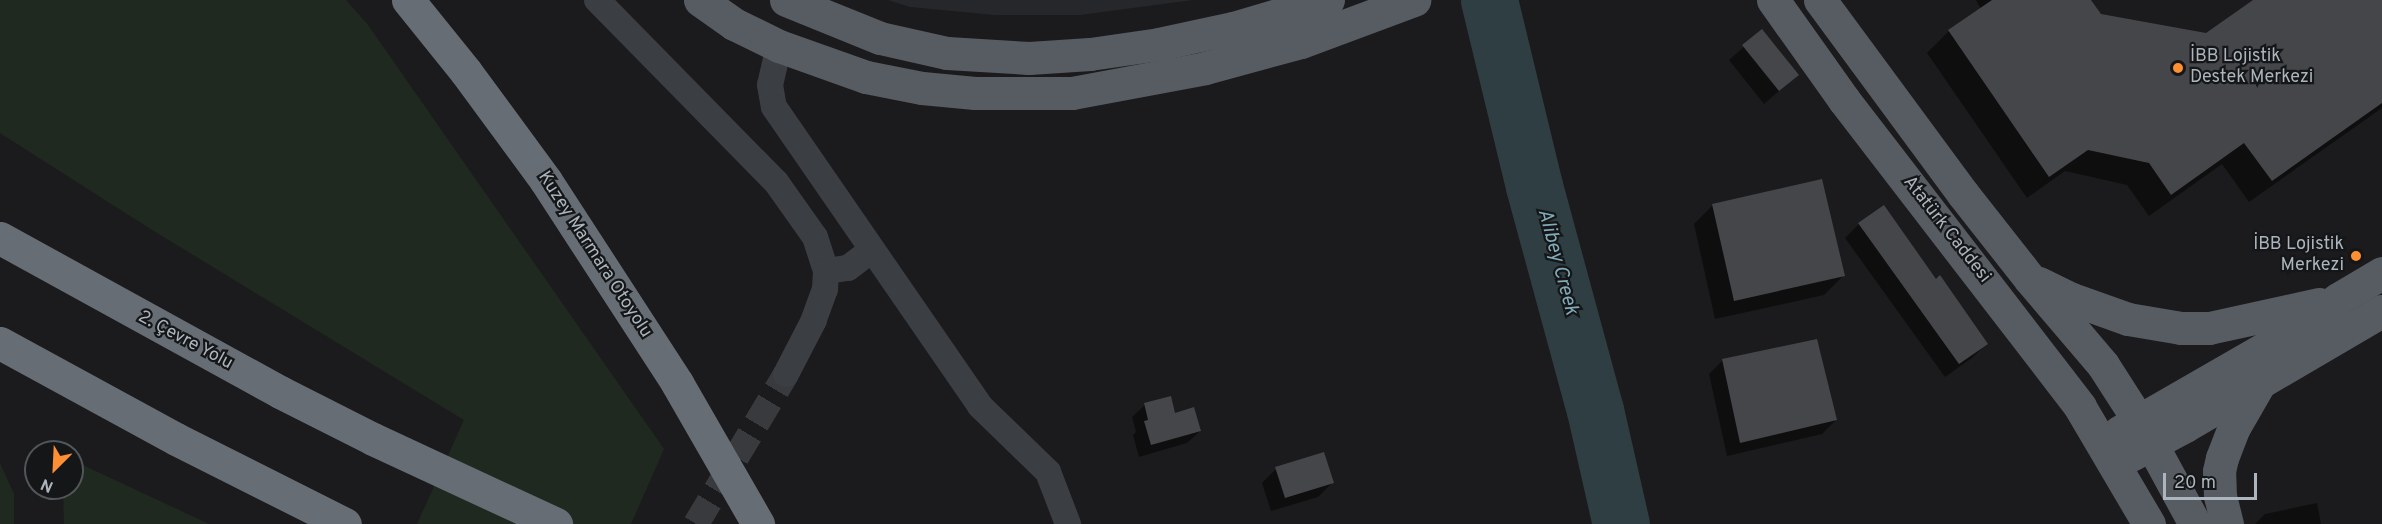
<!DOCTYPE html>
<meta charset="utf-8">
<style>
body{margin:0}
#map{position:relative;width:2382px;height:524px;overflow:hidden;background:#1b1b1d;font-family:Overpass,sans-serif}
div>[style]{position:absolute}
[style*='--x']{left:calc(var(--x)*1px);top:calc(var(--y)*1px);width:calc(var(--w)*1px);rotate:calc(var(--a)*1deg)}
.built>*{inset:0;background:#26272a}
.green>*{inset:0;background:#202920}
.shadow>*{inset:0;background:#0007}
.river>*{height:57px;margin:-28.5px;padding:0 28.5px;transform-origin:28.5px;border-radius:28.5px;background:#2f3e43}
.building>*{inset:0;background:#45464a}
.street-tunnel>*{height:26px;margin-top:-13px;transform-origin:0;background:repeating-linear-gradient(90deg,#383a3d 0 26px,transparent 0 39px)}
.street>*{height:26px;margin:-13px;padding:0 13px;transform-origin:13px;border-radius:13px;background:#3b3e43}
.primary>*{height:33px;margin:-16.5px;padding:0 16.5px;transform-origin:16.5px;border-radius:16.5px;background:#575c62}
.highway>*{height:33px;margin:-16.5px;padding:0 16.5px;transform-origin:16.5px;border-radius:16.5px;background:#676d74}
.dots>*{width:16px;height:16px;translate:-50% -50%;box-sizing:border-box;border:3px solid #151618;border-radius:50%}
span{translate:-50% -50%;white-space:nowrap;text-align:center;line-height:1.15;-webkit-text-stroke:4.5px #151618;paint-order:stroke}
.poi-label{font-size:18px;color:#acb5bd}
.left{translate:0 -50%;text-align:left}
.right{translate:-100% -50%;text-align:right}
.street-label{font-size:18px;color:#acb5bd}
.water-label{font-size:20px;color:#82abba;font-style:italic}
.north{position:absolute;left:24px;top:440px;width:60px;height:60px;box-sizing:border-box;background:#151618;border:2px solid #51565a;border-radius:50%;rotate:204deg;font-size:16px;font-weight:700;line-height:24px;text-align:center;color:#acb5bd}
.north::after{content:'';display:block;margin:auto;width:21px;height:27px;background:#fe8f32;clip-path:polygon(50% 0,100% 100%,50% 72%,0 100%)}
.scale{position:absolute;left:2163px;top:473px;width:94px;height:27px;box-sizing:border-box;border:3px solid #acb5bd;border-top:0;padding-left:8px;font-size:18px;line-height:21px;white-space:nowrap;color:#acb5bd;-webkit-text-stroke:4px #151618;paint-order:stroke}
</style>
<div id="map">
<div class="built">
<i style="clip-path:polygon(888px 0,1193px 0,1080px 15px,995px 15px,910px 7px)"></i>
</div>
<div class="green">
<i style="clip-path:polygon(0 0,346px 0,368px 25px,664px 449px,631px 524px,417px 524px,464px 420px,149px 228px,0 133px)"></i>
<i style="clip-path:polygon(72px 460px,209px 524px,64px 524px,63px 488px,72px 488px)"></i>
<i style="clip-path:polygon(0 463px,14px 494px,14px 524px,0 524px)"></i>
</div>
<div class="shadow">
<i style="clip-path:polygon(1976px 0,2090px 0,2101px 16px,2206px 35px,2255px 0,2382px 0,2382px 108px,2249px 202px,2222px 164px,2149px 216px,2127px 185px,2065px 171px,2027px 198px,1927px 53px,1949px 31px,1981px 9px)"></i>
<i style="clip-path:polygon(1762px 31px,1797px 75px,1764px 104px,1729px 60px)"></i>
<i style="clip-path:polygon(1713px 205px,1843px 276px,1824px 295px,1715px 319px,1694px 224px)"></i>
<i style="clip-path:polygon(1859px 224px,1986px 344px,1972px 358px,1945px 377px,1845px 238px)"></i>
<i style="clip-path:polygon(1723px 360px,1836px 420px,1822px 434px,1727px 456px,1709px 374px)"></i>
<i style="clip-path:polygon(1145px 405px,1173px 415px,1200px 431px,1187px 443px,1139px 457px,1133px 435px,1136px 432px,1132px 417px)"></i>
<i style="clip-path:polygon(1276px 469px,1332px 483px,1318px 497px,1271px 511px,1262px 483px)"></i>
<i style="clip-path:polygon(2317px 503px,2321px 524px,2255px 524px,2265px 514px)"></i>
</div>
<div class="river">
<i style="--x:1489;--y:0;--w:191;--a:76.4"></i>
<i style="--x:1534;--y:186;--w:232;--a:74.8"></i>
<i style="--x:1595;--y:410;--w:117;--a:77.2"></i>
</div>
<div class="building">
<i style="clip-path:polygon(1992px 0,2091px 0,2101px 14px,2206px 33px,2253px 0,2382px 0,2382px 103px,2272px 181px,2244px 143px,2171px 195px,2149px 163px,2088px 150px,2049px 177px,1948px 30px)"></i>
<i style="clip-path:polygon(1762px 29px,1799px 75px,1779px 91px,1742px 45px)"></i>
<i style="clip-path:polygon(1822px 179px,1845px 276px,1734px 301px,1712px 204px)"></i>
<i style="clip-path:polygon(1884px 205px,1936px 279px,1940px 275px,1988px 344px,1959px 364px,1858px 223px)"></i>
<i style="clip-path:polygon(1817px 339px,1837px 420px,1740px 443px,1722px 359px)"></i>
<i style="clip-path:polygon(1171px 396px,1175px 413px,1194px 407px,1201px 431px,1151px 445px,1144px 421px,1148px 420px,1144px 403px)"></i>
<i style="clip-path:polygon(1324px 452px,1334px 483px,1285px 498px,1275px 467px)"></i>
</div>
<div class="street-tunnel">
<i style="--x:696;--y:524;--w:175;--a:-59"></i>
</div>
<div class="street">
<i style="--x:597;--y:0;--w:255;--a:45.5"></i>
<i style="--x:776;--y:182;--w:67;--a:54.7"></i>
<i style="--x:815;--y:237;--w:36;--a:72"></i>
<i style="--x:826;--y:271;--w:18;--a:93"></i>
<i style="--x:825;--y:289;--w:33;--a:110"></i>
<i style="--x:814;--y:320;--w:61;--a:117.4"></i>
<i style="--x:779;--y:46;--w:40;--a:103"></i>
<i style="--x:770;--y:85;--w:22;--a:80"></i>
<i style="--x:774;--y:107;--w:363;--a:55.4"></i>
<i style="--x:980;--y:406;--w:95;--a:44.1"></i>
<i style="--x:1048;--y:472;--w:56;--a:69"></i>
<i style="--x:826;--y:271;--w:22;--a:-8"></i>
<i style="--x:848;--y:268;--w:30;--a:-37"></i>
</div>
<div class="primary">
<i style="--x:700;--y:0;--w:42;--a:35.2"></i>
<i style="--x:734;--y:24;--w:50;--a:26.1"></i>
<i style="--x:779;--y:46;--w:92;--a:19.6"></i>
<i style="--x:866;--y:77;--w:57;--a:11.1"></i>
<i style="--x:922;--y:88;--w:53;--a:5.4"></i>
<i style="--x:975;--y:93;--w:97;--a:0"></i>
<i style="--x:1072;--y:93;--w:135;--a:-10.6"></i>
<i style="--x:1205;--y:68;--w:99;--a:-15.2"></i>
<i style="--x:1301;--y:42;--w:121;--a:-20.4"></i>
<i style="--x:786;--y:0;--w:101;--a:22"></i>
<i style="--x:880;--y:38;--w:69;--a:12.6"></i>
<i style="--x:947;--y:53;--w:82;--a:3.5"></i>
<i style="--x:1029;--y:58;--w:61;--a:-3.8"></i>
<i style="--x:1090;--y:54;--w:70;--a:-8.2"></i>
<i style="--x:1159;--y:44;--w:76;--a:-12.2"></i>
<i style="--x:1233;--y:28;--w:99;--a:-16.4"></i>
<i style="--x:1773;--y:0;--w:123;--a:54.6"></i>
<i style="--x:1844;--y:100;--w:387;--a:52.4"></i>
<i style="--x:2080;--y:407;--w:136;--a:59.5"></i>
<i style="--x:1820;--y:0;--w:241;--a:53.6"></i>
<i style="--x:1963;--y:194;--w:107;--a:51.8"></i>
<i style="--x:2029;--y:278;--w:114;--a:49.6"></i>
<i style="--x:2103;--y:365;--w:67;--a:57.3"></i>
<i style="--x:2139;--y:421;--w:117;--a:61.5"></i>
<i style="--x:2039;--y:283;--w:37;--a:26"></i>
<i style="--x:2072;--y:299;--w:59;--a:19.7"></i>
<i style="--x:2128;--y:319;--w:54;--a:9.6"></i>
<i style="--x:2181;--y:328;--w:28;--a:0"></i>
<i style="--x:2209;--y:328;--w:113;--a:-12.3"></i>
<i style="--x:2119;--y:432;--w:193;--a:-29.9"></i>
<i style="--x:2286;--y:336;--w:64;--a:-35.4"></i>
<i style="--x:2338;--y:299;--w:51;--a:-30.6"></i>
<i style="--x:2131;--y:455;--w:61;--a:-28.2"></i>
<i style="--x:2185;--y:426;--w:228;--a:-30.3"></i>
<i style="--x:2227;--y:524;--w:29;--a:-104"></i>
<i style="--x:2220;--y:496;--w:25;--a:-92"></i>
<i style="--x:2219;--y:471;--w:13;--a:-77"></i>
<i style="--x:2222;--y:458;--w:31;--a:-69"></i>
<i style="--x:2233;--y:429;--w:54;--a:-60.1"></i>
</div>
<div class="highway">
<i style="--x:408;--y:0;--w:92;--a:51.1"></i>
<i style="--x:466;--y:72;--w:135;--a:53.7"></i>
<i style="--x:546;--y:181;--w:241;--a:57"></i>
<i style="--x:677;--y:383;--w:163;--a:60.1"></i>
<i style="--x:0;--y:238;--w:320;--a:28.8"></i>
<i style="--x:280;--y:392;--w:104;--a:26.8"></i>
<i style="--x:373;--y:439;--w:202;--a:24.9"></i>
<i style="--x:0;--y:343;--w:200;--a:28.6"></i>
<i style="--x:176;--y:439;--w:189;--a:26.7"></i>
</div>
<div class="dots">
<i style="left:2178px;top:68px;background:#fe8f32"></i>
<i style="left:2356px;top:256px;background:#fe8f32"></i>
</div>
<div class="poi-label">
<span class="left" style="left:2190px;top:68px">İBB Lojistik<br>Destek Merkezi</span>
<span class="right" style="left:2344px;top:256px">İBB Lojistik<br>Merkezi</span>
</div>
<div class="street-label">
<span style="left:1946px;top:230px;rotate:52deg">Atatürk Caddesi</span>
<span style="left:594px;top:255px;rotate:57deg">Kuzey Marmara Otoyolu</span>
<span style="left:185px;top:341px;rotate:28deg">2. Çevre Yolu</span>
</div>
<div class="water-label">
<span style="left:1557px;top:262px;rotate:75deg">Alibey Creek</span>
</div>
<div class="north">N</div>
<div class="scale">20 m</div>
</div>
